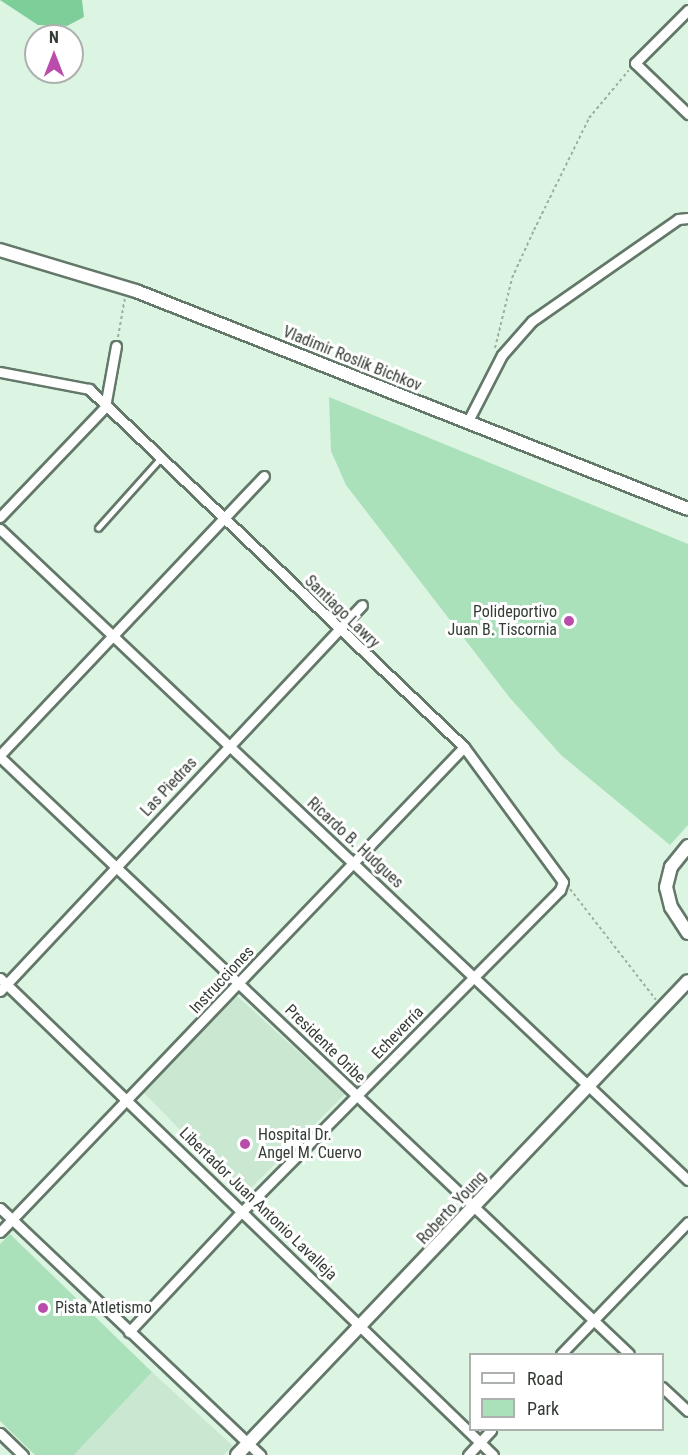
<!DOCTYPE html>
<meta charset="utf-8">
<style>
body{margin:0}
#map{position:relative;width:688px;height:1455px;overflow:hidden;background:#dcf4e2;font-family:"Roboto Condensed",sans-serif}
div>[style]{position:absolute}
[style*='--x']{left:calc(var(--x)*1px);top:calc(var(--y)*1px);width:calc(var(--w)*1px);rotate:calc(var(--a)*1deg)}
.built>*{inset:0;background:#c9e7d1}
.green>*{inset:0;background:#aae0ba}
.water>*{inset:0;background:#7dce98}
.path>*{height:2px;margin-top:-1px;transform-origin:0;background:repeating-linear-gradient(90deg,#9cafa1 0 3px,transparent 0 6px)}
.roads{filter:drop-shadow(2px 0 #637869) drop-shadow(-2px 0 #637869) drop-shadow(0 2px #637869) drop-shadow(0 -2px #637869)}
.service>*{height:4.5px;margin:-2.25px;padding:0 2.25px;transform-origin:2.25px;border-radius:2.25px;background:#fff}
.minor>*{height:9px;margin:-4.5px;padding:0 4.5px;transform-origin:4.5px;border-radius:4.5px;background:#fff}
.tertiary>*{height:12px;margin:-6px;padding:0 6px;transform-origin:6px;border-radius:6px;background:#fff}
.dots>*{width:16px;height:16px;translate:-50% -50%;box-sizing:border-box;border:3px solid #fff;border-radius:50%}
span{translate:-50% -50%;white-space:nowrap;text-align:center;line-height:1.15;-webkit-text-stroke:6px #fff;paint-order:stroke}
.street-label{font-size:16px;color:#333c35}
.poi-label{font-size:16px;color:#333c35}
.right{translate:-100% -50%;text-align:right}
.left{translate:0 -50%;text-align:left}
.legend{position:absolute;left:469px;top:1353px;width:195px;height:78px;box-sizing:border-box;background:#fff;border:2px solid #adb1ae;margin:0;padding:8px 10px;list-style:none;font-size:18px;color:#333c35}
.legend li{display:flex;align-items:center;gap:12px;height:30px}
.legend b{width:30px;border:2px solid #adb1ae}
.north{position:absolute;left:24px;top:24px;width:60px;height:60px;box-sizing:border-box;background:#fff;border:2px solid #adb1ae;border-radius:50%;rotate:0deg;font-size:16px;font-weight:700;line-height:24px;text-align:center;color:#333c35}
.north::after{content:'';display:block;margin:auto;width:21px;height:27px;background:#ba4dac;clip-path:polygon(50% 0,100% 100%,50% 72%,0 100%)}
</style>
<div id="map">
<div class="built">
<i style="clip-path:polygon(237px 996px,345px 1094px,244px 1195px,143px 1092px)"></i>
<i style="clip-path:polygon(152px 1372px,233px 1446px,224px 1455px,74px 1455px)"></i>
</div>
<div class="green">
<i style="clip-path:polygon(329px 397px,688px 544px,688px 825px,670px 845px,561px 755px,510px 698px,346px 485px,331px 451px)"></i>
<i style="clip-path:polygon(10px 1234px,152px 1372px,74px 1455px,35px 1455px,0 1421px,0 1244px)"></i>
</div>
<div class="water">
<i style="clip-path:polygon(0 0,82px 0,84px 17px,67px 26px,38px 25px)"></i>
</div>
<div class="path">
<i style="--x:118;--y:337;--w:40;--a:-80"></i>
<i style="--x:495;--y:348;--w:72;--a:-76.3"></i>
<i style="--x:512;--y:278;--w:53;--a:-65.4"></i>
<i style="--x:534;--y:230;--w:125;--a:-63.8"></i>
<i style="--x:589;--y:118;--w:62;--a:-50.2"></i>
<i style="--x:570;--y:889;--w:140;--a:52.2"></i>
</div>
<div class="roads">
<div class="service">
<i style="--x:98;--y:528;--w:93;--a:-48.1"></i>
</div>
<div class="minor">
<i style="--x:688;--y:10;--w:75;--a:135"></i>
<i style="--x:635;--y:63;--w:74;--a:43.9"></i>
<i style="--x:0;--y:372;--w:91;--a:10.8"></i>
<i style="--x:89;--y:389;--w:518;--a:43.67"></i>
<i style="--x:464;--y:747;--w:167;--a:53.7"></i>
<i style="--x:563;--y:882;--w:9;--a:111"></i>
<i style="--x:560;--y:890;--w:450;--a:134.7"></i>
<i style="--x:243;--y:1210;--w:167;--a:133.1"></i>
<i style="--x:467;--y:423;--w:76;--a:-62.8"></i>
<i style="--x:502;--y:355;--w:45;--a:-48.6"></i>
<i style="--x:532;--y:321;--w:178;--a:-34.9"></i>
<i style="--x:678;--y:219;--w:10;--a:-6"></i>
<i style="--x:0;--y:517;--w:152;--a:-46.3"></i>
<i style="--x:105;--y:407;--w:62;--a:-79.8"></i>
<i style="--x:0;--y:529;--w:947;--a:43.42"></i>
<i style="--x:0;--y:755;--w:384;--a:-46.6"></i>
<i style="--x:0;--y:757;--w:867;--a:43.5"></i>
<i style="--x:0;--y:978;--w:686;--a:44.06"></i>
<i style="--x:0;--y:991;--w:529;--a:-46.84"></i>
<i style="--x:0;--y:1208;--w:359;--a:43.5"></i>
<i style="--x:0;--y:1232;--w:671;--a:-46.27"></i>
<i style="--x:561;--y:1354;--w:183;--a:-46.1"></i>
<i style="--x:662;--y:1387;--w:35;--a:43"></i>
<i style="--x:0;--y:1433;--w:32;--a:44"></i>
<i style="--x:468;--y:1455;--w:34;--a:-47"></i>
</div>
<div class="tertiary">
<i style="--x:0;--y:250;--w:142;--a:16.8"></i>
<i style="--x:136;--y:291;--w:593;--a:21.55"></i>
<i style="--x:688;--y:846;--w:27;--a:129"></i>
<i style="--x:671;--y:867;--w:21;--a:104"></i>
<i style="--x:666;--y:887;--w:21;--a:76"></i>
<i style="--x:671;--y:907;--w:31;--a:57"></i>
<i style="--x:237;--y:1455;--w:654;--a:-46.42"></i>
</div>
</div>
<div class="dots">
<i style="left:569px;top:621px;background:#ba4dac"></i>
<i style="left:245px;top:1144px;background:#ba4dac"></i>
<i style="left:43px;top:1308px;background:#ba4dac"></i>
</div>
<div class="street-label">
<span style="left:352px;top:359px;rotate:22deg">Vladimir Roslik Bichkov</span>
<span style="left:342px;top:612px;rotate:44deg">Santiago Lawry</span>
<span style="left:169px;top:787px;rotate:-47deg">Las Piedras</span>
<span style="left:355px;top:843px;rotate:43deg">Ricardo B. Hudgues</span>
<span style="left:222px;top:980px;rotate:-47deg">Instrucciones</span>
<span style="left:398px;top:1033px;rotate:-46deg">Echeverría</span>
<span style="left:325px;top:1044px;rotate:44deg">Presidente Oribe</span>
<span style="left:258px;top:1204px;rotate:44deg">Libertador Juan Antonio Lavalleja</span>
<span style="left:452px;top:1208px;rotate:-47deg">Roberto Young</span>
</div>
<div class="poi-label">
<span class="right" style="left:557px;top:621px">Polideportivo<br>Juan B. Tiscornia</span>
<span class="left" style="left:258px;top:1144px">Hospital Dr.<br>Angel M. Cuervo</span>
<span class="left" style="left:55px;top:1308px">Pista Atletismo</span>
</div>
<ul class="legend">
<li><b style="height:8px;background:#fff"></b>Road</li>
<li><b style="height:16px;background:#aae0ba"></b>Park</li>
</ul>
<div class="north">N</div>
</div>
